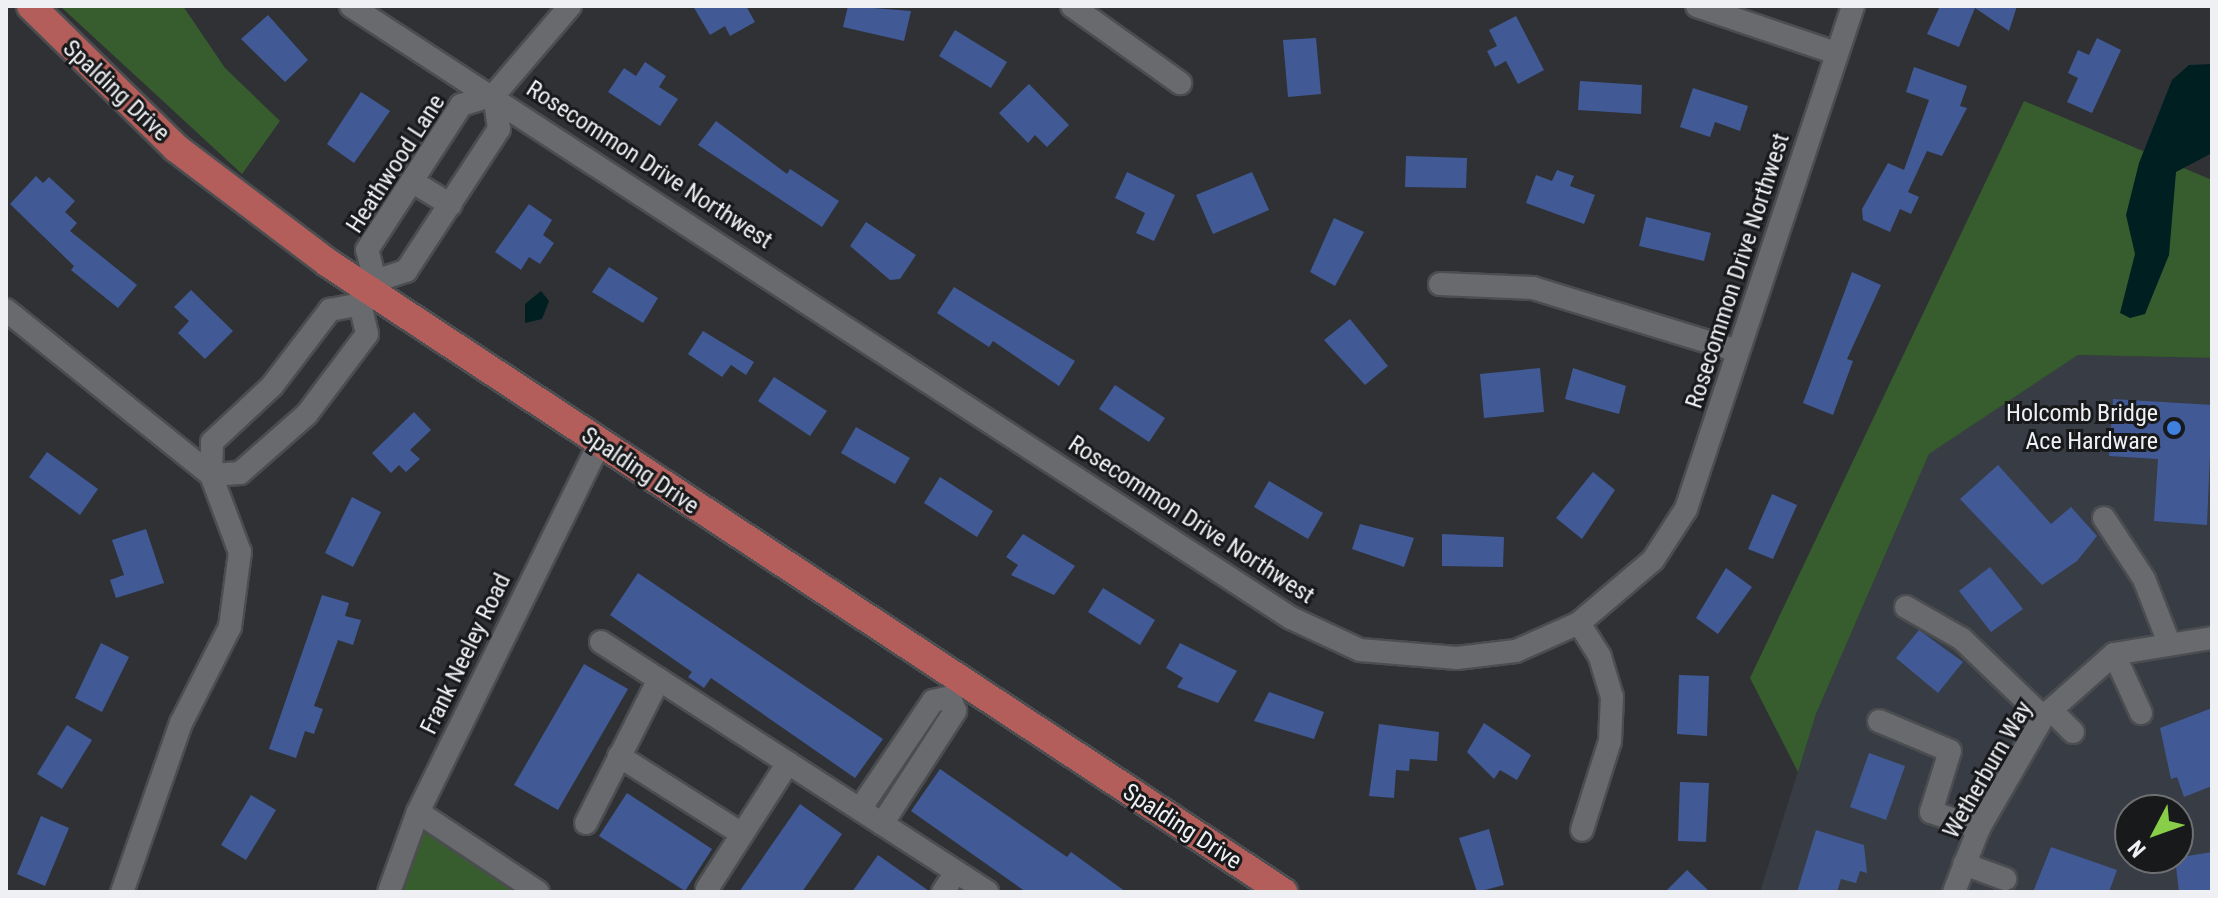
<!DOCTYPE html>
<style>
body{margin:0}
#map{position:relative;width:2218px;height:898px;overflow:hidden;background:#2f3135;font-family:"Roboto Condensed",sans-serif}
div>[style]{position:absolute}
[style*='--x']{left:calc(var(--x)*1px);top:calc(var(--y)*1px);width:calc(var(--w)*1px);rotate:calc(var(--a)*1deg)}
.built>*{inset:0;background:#373c45}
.green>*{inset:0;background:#375c2e}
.water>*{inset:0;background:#001f20}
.building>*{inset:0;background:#415a95}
.roads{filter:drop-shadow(2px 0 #4b4d50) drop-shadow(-2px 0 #4b4d50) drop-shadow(0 2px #4b4d50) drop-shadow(0 -2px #4b4d50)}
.minor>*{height:22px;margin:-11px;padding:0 11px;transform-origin:11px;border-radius:11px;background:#686a6e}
.major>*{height:28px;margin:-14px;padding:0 14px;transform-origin:14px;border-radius:14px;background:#b35e5a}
.dots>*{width:22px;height:22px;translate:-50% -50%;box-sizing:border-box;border:4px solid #18191b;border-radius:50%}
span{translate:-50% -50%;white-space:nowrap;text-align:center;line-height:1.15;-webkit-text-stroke:6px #18191b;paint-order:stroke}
.street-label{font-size:24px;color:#eff0f3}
.poi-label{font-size:24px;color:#eff0f3}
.right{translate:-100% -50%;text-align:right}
.frame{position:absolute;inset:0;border:8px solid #eff0f3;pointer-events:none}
.north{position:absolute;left:2114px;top:794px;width:80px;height:80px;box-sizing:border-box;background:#18191b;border:2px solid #6e6f71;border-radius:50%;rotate:229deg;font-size:22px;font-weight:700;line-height:32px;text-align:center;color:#eff0f3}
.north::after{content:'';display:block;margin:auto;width:28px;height:36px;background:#89ce48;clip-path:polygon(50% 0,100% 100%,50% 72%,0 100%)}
</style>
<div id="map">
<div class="built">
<i style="clip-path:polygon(evenodd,2078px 355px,2212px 358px,2212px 892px,1760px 892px,1816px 714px,1929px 454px,2078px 355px,2130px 810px,2178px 810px,2178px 858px,2130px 858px,2130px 810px)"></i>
</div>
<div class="green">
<i style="clip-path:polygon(60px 6px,183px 6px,225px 68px,280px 121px,242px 174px)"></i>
<i style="clip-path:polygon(2024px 101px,2212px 180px,2212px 358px,2078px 355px,1929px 454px,1816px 714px,1798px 772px,1750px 678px)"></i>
<i style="clip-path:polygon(418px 812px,538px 892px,389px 892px)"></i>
</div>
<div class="water">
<i style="clip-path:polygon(2212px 64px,2212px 153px,2176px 172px,2169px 255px,2145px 314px,2130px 318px,2120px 313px,2135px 254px,2126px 215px,2139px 163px,2172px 80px,2189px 65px)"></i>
<i style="clip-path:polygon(541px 291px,549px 301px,542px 319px,525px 323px,525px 304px)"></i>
</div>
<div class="building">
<i style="clip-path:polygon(693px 6px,746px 6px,755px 22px,730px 36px,725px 26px,710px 35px)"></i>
<i style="clip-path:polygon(848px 6px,911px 11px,904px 41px,843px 27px)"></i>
<i style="clip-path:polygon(1940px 6px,2017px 6px,2009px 31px,1975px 8px,1959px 47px,1927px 34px)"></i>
<i style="clip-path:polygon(268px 15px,308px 60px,285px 82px,241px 39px)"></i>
<i style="clip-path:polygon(1516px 16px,1544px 70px,1518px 84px,1506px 61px,1495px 67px,1487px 51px,1497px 46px,1489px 30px)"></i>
<i style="clip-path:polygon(955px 30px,1007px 62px,991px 88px,939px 56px)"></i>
<i style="clip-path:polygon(1316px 38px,1321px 94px,1288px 97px,1283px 40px)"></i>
<i style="clip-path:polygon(2097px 38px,2121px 50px,2092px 113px,2067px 102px,2078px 78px,2068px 73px,2078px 50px,2089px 55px)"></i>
<i style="clip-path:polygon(645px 62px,666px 76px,659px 87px,678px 99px,660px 126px,608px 92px,624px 68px,636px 76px)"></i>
<i style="clip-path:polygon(1914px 67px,1967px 86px,1960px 106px,1967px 108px,1942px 156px,1927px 151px,1908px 192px,1919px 197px,1911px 214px,1900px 209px,1890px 232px,1863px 220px,1862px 209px,1888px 163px,1904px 170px,1929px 100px,1906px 92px)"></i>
<i style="clip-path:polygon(1580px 81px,1642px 85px,1641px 114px,1578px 110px)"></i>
<i style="clip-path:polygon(1029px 84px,1069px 125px,1047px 147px,1035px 135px,1028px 143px,999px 113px)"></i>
<i style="clip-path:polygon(1693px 88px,1748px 106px,1740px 131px,1715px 122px,1710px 137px,1680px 127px)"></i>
<i style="clip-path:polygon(361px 92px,390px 111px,354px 163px,327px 144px)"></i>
<i style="clip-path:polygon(716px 121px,787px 174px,790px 169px,839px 201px,822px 227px,698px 145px)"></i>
<i style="clip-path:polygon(1406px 156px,1467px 158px,1466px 188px,1405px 187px)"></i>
<i style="clip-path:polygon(1557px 170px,1574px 176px,1570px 186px,1595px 195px,1584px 224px,1526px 203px,1536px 175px,1552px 181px)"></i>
<i style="clip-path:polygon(1127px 172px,1175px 195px,1154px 241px,1136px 233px,1145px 213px,1115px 198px)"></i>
<i style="clip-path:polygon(1252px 172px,1269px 210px,1213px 234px,1196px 195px)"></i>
<i style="clip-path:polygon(36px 176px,43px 183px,49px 177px,75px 201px,65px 212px,77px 223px,70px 231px,137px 285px,118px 308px,71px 270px,74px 266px,10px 204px)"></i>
<i style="clip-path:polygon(529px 204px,552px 220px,543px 235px,554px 243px,540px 264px,529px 257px,521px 270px,495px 252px)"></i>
<i style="clip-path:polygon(1646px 217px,1711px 233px,1704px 261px,1639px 246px)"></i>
<i style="clip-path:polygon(1334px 218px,1364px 232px,1335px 286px,1310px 272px)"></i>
<i style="clip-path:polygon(866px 222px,916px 255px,900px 279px,890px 280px,850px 246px)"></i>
<i style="clip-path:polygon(609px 267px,658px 298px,643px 323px,592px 292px)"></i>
<i style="clip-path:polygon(1852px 272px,1881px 285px,1847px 359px,1853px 361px,1833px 415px,1803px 403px)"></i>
<i style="clip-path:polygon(954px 287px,1075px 361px,1059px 386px,993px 341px,989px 347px,937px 313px)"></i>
<i style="clip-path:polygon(191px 290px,233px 331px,205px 359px,178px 333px,189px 321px,174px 307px)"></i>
<i style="clip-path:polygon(1350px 319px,1388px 366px,1365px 385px,1324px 340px)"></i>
<i style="clip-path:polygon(703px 331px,754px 362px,746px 375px,731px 365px,722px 377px,688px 354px)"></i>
<i style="clip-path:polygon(1540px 368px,1544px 412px,1484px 418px,1480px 374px)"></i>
<i style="clip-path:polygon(1573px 368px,1626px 386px,1619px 414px,1565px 399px)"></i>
<i style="clip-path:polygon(774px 377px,827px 411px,810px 436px,758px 401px)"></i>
<i style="clip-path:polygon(1115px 385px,1165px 418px,1149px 442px,1099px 409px)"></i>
<i style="clip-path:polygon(2113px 399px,2212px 405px,2207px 525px,2154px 521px,2158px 459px,2109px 456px)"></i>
<i style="clip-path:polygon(414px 412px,431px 430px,410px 450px,420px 459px,406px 472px,399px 465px,391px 473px,372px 453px)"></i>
<i style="clip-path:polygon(856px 427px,910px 458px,895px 484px,841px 453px)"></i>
<i style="clip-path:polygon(47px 452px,98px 489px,80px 515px,29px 477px)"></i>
<i style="clip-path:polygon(1998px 465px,2051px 524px,2071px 507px,2097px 536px,2077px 561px,2042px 585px,1960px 499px)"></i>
<i style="clip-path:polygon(1593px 472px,1615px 490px,1582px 539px,1556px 518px)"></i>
<i style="clip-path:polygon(940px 477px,993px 511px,977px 537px,924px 503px)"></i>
<i style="clip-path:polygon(1269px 481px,1323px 513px,1308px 539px,1254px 507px)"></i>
<i style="clip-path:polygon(1772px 494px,1797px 505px,1773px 559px,1748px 549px)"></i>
<i style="clip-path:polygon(352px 497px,381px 512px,353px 567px,325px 553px)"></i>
<i style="clip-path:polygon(1360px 524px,1414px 538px,1404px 567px,1352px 549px)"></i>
<i style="clip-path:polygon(146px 529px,164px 583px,116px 598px,110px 580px,124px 575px,112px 540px)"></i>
<i style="clip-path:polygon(1023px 534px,1075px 566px,1054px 595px,1011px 575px,1018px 565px,1006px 557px)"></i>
<i style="clip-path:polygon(1442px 534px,1504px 537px,1503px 567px,1442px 566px)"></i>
<i style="clip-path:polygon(1990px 567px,2023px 609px,1991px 632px,1959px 591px)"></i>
<i style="clip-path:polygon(1726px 568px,1752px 587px,1718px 634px,1696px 618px)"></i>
<i style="clip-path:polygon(638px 573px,883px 739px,855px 778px,711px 678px,704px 688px,688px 677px,692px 672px,610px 615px)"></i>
<i style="clip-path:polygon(1103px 588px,1155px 620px,1140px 645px,1088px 612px)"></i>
<i style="clip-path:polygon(322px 595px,349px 603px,345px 616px,361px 620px,353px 645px,338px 640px,314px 706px,323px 709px,314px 734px,305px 731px,296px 758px,269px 749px)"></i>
<i style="clip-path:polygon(1919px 630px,1963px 662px,1938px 693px,1896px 658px)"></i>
<i style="clip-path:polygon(101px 643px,129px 657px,102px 712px,75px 698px)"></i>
<i style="clip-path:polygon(1180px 643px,1237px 671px,1218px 703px,1177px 687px,1183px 678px,1166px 668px)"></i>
<i style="clip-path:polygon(584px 664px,628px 689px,558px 810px,514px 785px)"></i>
<i style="clip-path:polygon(1679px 675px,1709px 676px,1707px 736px,1677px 734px)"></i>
<i style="clip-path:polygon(1269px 692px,1324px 712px,1314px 739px,1254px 721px)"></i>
<i style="clip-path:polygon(2212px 708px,2212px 786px,2184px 797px,2177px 777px,2171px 779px,2160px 728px)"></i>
<i style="clip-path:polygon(1484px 723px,1531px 755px,1517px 780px,1500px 770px,1494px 779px,1467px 752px)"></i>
<i style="clip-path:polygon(1379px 724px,1439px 732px,1437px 761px,1410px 759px,1409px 771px,1396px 770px,1394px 798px,1369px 796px)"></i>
<i style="clip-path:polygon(67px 725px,92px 740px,62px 789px,37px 774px)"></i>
<i style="clip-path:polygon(1869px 753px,1905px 766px,1886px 820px,1850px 807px)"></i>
<i style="clip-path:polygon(940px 769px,1067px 857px,1071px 852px,1126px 892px,1026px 892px,911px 811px)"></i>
<i style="clip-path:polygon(1680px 782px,1709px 783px,1706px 842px,1678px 841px)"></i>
<i style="clip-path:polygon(627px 793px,712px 849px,685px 891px,599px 836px)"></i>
<i style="clip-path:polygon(251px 795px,276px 810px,246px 860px,221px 845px)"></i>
<i style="clip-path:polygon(800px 804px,842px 834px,802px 892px,739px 892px)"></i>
<i style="clip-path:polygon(41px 816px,69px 828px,45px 886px,17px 874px)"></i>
<i style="clip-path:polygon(1489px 829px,1504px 885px,1477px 892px,1459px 838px)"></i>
<i style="clip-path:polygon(1816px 830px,1864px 845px,1867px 873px,1860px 871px,1856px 883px,1841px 879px,1837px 892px,1797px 892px)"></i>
<i style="clip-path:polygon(2051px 847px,2117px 870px,2109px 892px,2033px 892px)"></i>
<i style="clip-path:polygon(2212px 852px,2212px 892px,2179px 892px,2175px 858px)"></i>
<i style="clip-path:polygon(878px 855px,929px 891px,929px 892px,852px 892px)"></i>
<i style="clip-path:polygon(1687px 870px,1710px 892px,1665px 892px)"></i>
</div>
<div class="roads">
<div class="minor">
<i style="--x:351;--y:6;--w:1122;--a:33.07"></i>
<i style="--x:1291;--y:618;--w:76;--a:24.9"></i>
<i style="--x:1360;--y:650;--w:97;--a:4.7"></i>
<i style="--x:1457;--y:658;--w:59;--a:-6.8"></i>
<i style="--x:1516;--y:651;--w:69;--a:-24"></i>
<i style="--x:1579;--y:623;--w:97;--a:-40.4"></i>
<i style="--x:1653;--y:560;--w:61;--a:-57.1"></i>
<i style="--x:1686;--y:509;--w:530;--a:-71.63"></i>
<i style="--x:1072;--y:6;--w:133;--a:35.5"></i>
<i style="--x:1697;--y:6;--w:147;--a:18.7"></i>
<i style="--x:413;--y:182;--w:44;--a:31.2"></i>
<i style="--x:375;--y:281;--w:32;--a:-104"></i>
<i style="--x:367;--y:250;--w:173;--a:-57"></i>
<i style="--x:461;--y:105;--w:34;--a:-17"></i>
<i style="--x:494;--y:95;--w:117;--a:-49.5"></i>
<i style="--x:1440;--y:284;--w:93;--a:2.5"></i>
<i style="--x:1533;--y:288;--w:214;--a:17.1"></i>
<i style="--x:6;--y:310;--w:263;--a:38.8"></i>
<i style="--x:211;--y:475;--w:82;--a:69.4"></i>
<i style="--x:240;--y:552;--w:76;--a:97.6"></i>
<i style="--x:230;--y:627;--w:108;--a:117"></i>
<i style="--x:181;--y:723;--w:179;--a:109.2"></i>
<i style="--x:211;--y:475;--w:33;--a:-88"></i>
<i style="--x:212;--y:442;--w:82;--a:-43"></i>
<i style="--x:272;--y:386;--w:96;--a:-52.7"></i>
<i style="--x:330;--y:310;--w:31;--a:-11"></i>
<i style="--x:360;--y:304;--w:27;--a:-57"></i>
<i style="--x:375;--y:281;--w:33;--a:-18"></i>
<i style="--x:406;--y:271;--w:170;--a:-56.8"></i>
<i style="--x:499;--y:129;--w:34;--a:-98"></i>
<i style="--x:211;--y:475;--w:29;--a:-4"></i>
<i style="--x:240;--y:473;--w:89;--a:-41.4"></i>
<i style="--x:307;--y:414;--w:100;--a:-53.1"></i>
<i style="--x:367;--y:334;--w:31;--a:-103"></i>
<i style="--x:2104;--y:518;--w:73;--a:56.7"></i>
<i style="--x:2144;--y:579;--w:69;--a:68.7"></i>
<i style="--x:1906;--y:607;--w:64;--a:29.7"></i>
<i style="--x:1962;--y:639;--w:112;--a:43.9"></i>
<i style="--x:1579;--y:623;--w:40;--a:58"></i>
<i style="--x:1600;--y:657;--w:42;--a:73.3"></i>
<i style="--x:1612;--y:697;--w:44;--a:92.6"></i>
<i style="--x:1610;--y:741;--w:93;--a:107.5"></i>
<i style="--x:601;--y:642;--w:460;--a:32.9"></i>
<i style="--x:2114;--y:654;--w:65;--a:65.4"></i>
<i style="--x:2051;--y:710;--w:31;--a:45"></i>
<i style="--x:1879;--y:721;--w:77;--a:22.9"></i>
<i style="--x:1950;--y:751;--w:64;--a:107.3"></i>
<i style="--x:1931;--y:812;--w:51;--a:18.4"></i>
<i style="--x:619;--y:756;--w:146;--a:32.4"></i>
<i style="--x:860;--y:809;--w:130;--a:-55.9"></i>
<i style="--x:933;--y:701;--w:17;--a:-13"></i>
<i style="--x:418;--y:812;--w:144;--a:33.7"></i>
<i style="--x:586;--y:823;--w:161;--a:-63.1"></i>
<i style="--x:882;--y:824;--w:135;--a:-57.1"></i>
<i style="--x:955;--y:711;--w:15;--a:-110"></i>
<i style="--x:1964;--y:864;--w:44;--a:20.1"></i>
<i style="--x:707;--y:889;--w:150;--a:-57.3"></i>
<i style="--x:389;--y:892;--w:85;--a:-70.1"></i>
<i style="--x:418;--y:812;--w:410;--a:-63.8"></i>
<i style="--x:943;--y:892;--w:24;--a:-57"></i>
<i style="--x:1954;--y:892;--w:69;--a:-68.7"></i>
<i style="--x:1979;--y:828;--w:128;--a:-60"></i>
<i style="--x:2043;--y:717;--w:95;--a:-41.6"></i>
<i style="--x:2114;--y:654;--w:99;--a:-9.3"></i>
</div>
<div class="major">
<i style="--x:31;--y:6;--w:203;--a:44.4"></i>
<i style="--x:176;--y:148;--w:191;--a:37.1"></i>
<i style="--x:328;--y:263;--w:1144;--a:33.37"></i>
</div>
</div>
<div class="dots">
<i style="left:2174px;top:428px;background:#3f7fe0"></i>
</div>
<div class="street-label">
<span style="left:116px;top:91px;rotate:43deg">Spalding Drive</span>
<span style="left:396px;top:164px;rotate:-57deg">Heathwood Lane</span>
<span style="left:649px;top:165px;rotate:33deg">Rosecommon Drive Northwest</span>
<span style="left:1738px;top:271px;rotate:-72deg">Rosecommon Drive Northwest</span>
<span style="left:640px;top:471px;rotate:34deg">Spalding Drive</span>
<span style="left:1191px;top:520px;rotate:33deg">Rosecommon Drive Northwest</span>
<span style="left:466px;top:654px;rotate:-64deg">Frank Neeley Road</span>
<span style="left:1988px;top:770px;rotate:-60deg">Wetherburn Way</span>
<span style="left:1182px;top:827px;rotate:33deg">Spalding Drive</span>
</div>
<div class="poi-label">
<span class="right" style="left:2158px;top:428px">Holcomb Bridge<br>Ace Hardware</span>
</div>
<div class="frame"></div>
<div class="north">N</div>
</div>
